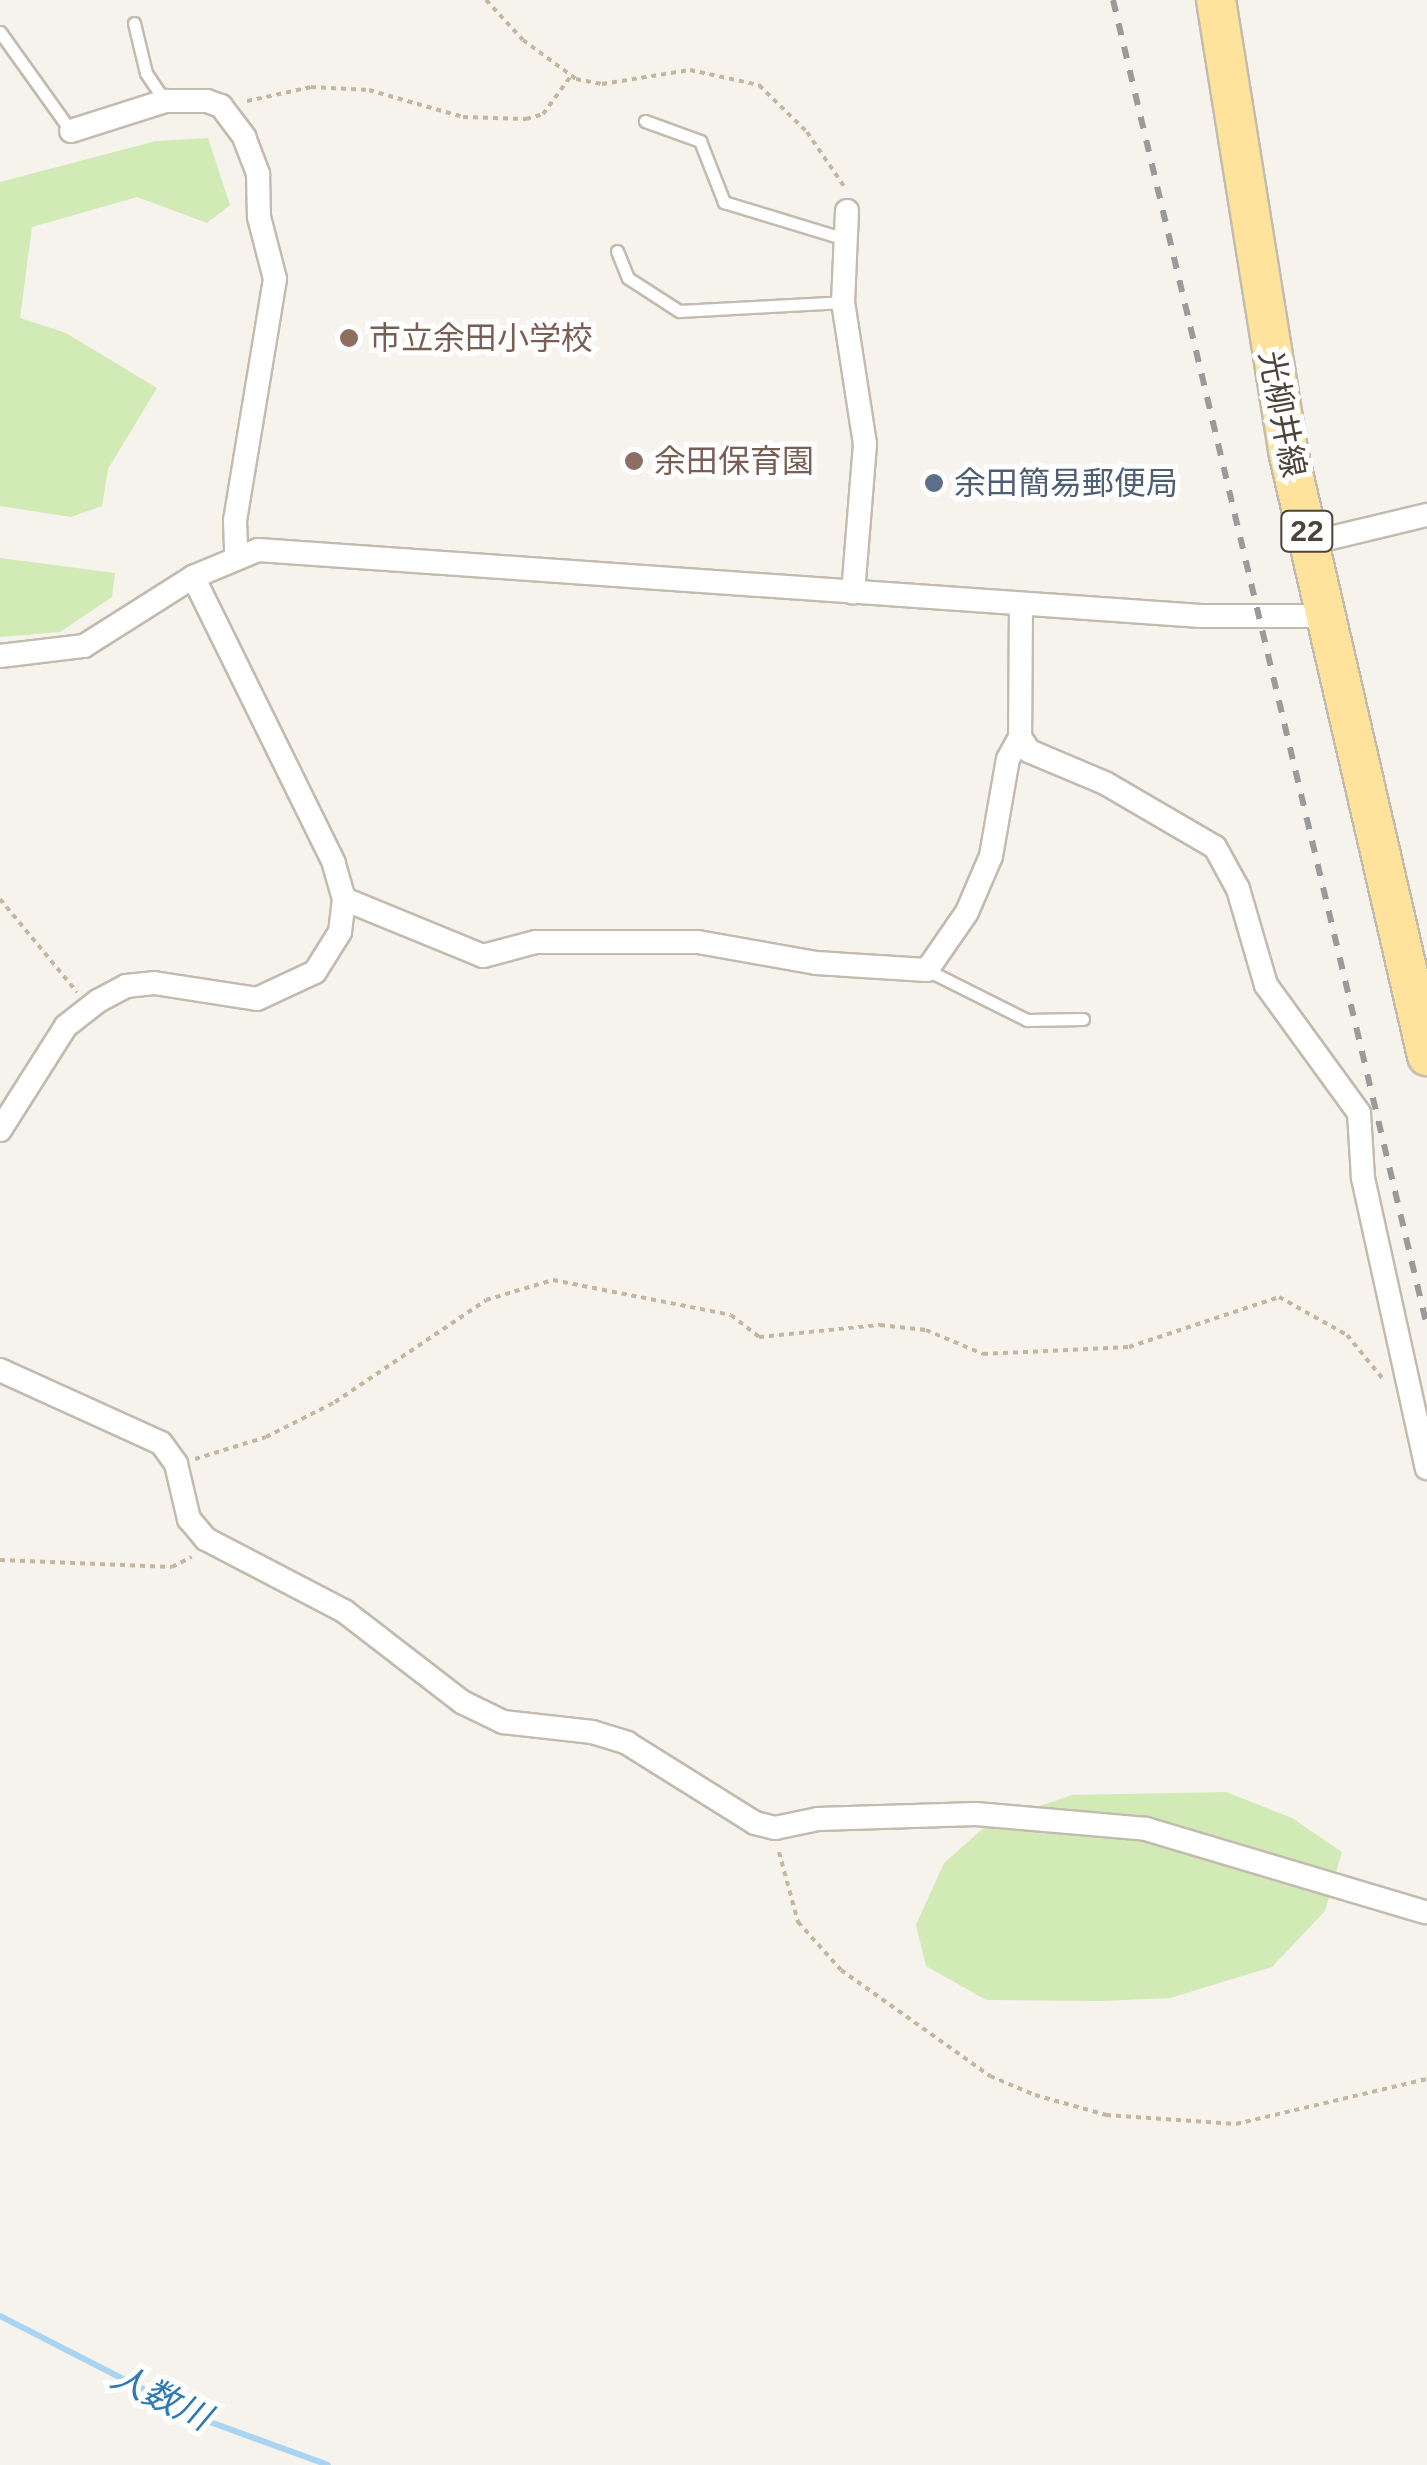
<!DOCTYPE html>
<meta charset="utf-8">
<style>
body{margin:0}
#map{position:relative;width:1427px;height:2465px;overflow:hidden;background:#f6f3ec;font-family:Arial,"Noto Sans JP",sans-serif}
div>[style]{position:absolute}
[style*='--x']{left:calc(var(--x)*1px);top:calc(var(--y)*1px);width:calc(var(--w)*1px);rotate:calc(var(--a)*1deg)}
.green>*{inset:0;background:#d2eab5}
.stream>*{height:6px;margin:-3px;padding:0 3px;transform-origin:3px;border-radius:3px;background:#a9d4f2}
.path>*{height:4px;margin-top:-2px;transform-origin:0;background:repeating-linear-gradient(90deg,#c4b79f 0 5px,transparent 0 10px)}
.roads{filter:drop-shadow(2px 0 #c2bbae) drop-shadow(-2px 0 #c2bbae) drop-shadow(0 2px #c2bbae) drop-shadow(0 -2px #c2bbae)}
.lane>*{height:11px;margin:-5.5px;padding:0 5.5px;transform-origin:5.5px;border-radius:5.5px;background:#fff}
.street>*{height:22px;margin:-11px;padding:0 11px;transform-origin:11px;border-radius:11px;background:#fff}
.primary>*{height:38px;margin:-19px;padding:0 19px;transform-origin:19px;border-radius:19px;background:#ffe39c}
.rail>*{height:6px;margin-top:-3px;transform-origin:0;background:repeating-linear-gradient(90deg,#9a9a9a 0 12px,transparent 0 24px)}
.dots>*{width:28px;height:28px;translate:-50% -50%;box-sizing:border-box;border:5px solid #fff;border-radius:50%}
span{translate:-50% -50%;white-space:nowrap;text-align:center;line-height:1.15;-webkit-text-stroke:10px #fff;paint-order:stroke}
.shield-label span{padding:2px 8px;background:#fff;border:2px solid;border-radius:8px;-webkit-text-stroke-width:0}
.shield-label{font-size:30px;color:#4b4439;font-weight:700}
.education-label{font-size:32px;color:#785e54}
.left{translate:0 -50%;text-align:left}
.street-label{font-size:32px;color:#4b4439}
.service-label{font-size:32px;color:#4e5e75}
.water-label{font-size:35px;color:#2e7ab2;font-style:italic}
</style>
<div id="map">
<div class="green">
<i style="clip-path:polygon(208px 138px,230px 205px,207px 223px,137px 197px,32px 227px,20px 318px,66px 333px,157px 388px,108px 469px,102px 506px,71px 517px,0 506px,0 182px,156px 141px)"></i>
<i style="clip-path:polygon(0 558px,115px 573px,112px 597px,60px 632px,0 637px)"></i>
<i style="clip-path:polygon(1226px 1792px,1292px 1818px,1342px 1852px,1325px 1911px,1272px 1967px,1170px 1998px,1101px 2001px,986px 2000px,926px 1966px,916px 1925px,944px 1863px,988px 1824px,1072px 1795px)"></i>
</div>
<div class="stream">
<i style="--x:0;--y:2316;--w:224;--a:27.1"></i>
<i style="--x:199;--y:2418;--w:137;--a:20"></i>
</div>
<div class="path">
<i style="--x:486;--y:0;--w:54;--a:47.2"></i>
<i style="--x:523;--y:40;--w:66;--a:36.3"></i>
<i style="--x:576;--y:79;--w:26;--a:11"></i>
<i style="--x:602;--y:84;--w:89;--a:-9"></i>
<i style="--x:690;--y:70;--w:71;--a:12.3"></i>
<i style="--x:759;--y:85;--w:67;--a:44.4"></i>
<i style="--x:807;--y:132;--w:68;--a:55.8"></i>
<i style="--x:247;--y:101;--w:66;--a:-12.3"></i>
<i style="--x:311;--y:87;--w:58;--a:3"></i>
<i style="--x:369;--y:90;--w:98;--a:16"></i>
<i style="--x:463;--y:117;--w:63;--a:1.8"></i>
<i style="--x:526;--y:119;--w:18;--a:-16"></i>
<i style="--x:543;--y:114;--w:47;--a:-53.6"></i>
<i style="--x:0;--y:899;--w:121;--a:50.4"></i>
<i style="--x:195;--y:1459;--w:74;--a:-17.2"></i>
<i style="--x:266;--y:1437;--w:77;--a:-26.9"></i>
<i style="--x:335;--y:1402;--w:182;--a:-34"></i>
<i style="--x:486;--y:1300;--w:70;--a:-16.6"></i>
<i style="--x:553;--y:1280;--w:181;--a:11.1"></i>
<i style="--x:731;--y:1315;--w:36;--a:38"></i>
<i style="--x:759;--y:1337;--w:122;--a:-5.7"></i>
<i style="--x:880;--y:1325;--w:46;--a:6.2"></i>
<i style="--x:926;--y:1330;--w:62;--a:22.8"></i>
<i style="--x:983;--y:1354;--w:146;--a:-2.7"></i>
<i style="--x:1129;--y:1347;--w:158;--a:-18.4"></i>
<i style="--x:1279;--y:1297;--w:78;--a:29.2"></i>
<i style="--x:1347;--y:1335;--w:57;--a:50.7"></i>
<i style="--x:0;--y:1560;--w:172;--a:2.3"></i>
<i style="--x:172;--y:1567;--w:22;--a:-27"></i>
<i style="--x:779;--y:1852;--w:73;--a:74.8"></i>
<i style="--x:798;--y:1922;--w:64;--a:48.1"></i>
<i style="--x:841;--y:1970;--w:183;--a:35.4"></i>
<i style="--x:990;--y:2076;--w:49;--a:22.9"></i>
<i style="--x:1035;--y:2095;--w:74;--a:15.7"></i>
<i style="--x:1106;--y:2115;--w:130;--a:4"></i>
<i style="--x:1236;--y:2124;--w:196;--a:-13.3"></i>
</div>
<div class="roads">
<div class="lane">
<i style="--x:134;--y:23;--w:51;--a:76.5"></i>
<i style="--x:146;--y:73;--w:34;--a:56"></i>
<i style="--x:0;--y:32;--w:122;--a:54.4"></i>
<i style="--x:645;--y:121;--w:59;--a:20"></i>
<i style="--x:700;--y:141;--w:66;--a:68.5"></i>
<i style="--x:724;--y:202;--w:123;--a:17"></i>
<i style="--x:617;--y:251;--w:29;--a:68"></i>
<i style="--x:628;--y:278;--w:61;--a:32.9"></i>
<i style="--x:679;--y:311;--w:164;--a:-3.1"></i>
<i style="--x:927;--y:970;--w:112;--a:26.6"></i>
<i style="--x:1027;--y:1020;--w:56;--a:-1"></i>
</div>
<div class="street">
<i style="--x:71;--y:131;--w:99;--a:-17.7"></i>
<i style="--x:165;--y:101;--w:42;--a:0"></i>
<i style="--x:207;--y:101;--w:15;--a:20"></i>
<i style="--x:221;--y:106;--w:39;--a:53"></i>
<i style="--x:244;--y:137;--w:40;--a:69"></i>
<i style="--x:258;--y:174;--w:43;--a:88.7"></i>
<i style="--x:259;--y:217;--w:64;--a:75.5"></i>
<i style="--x:275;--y:279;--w:244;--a:99.4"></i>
<i style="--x:235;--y:520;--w:37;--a:88"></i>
<i style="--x:847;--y:211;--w:91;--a:92.5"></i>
<i style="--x:843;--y:302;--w:144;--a:81.2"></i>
<i style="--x:865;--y:444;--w:149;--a:94.6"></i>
<i style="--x:1310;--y:543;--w:120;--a:-13.5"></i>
<i style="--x:1021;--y:604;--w:133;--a:90.4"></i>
<i style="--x:1020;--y:737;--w:17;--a:57"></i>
<i style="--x:1029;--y:751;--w:82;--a:22.8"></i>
<i style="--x:1105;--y:783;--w:127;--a:30.2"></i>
<i style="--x:1215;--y:847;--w:48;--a:61.3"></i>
<i style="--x:1238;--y:889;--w:100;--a:73.7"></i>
<i style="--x:1266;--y:985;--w:158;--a:54"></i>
<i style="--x:1359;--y:1113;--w:65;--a:86.5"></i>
<i style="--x:1363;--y:1178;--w:297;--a:77.6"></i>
<i style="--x:0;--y:656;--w:85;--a:-6.8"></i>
<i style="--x:84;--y:646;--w:129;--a:-32.3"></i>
<i style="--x:193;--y:577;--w:70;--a:-22.6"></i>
<i style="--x:258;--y:550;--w:945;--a:4"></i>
<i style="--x:1201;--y:616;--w:126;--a:0"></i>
<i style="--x:344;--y:899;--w:150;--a:22.3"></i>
<i style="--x:483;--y:956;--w:55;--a:-14.8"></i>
<i style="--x:536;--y:942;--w:162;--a:0"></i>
<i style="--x:698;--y:942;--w:120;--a:10.1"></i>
<i style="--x:816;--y:963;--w:111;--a:3.6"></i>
<i style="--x:927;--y:970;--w:70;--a:-55.4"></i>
<i style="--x:967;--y:912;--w:61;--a:-66.8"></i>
<i style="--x:991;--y:856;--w:98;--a:-80.1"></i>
<i style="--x:1008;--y:759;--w:25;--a:-61"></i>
<i style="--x:0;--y:1130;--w:123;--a:-57.6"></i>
<i style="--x:66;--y:1026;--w:41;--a:-38"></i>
<i style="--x:98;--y:1001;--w:32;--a:-28"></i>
<i style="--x:126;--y:986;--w:28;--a:-6"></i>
<i style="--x:154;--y:983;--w:104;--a:8.8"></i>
<i style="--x:257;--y:999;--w:64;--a:-25"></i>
<i style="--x:315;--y:972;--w:47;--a:-58"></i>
<i style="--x:340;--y:932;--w:33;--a:-83"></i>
<i style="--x:344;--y:899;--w:37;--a:-106"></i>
<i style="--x:334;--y:863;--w:319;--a:-116.2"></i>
<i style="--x:0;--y:1370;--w:177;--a:24.4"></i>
<i style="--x:161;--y:1443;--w:26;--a:54"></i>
<i style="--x:176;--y:1464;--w:57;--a:76.7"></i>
<i style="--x:189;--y:1519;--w:26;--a:50"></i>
<i style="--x:206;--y:1539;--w:156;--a:27.6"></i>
<i style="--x:344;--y:1611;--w:149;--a:37.6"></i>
<i style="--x:462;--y:1702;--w:46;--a:26"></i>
<i style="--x:503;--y:1722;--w:90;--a:6.4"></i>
<i style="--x:592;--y:1732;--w:37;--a:17"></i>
<i style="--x:627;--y:1743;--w:151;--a:32"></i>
<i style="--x:755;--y:1823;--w:21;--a:14"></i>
<i style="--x:775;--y:1828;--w:44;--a:-11.8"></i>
<i style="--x:818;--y:1819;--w:158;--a:-1.8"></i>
<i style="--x:976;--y:1814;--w:171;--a:5"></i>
<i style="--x:1146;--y:1829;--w:291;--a:16.6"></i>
</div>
<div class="primary">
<i style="--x:1216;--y:0;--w:457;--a:80.9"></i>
<i style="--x:1288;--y:451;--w:621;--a:77.06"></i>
</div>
</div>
<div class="rail">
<i style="--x:1113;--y:0;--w:1363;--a:76.68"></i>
</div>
<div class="dots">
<i style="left:349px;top:338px;background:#8d6e63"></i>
<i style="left:634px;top:461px;background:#8d6e63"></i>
<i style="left:934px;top:483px;background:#5c6f8a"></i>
</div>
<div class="shield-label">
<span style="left:1307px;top:531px">22</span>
</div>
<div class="education-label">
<span class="left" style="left:369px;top:338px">市立余田小学校</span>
<span class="left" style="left:654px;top:461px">余田保育園</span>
</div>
<div class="street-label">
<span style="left:1282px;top:414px;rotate:79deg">光柳井線</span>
</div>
<div class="service-label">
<span class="left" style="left:954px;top:483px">余田簡易郵便局</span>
</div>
<div class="water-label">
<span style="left:161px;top:2397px;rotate:26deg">人数川</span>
</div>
</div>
